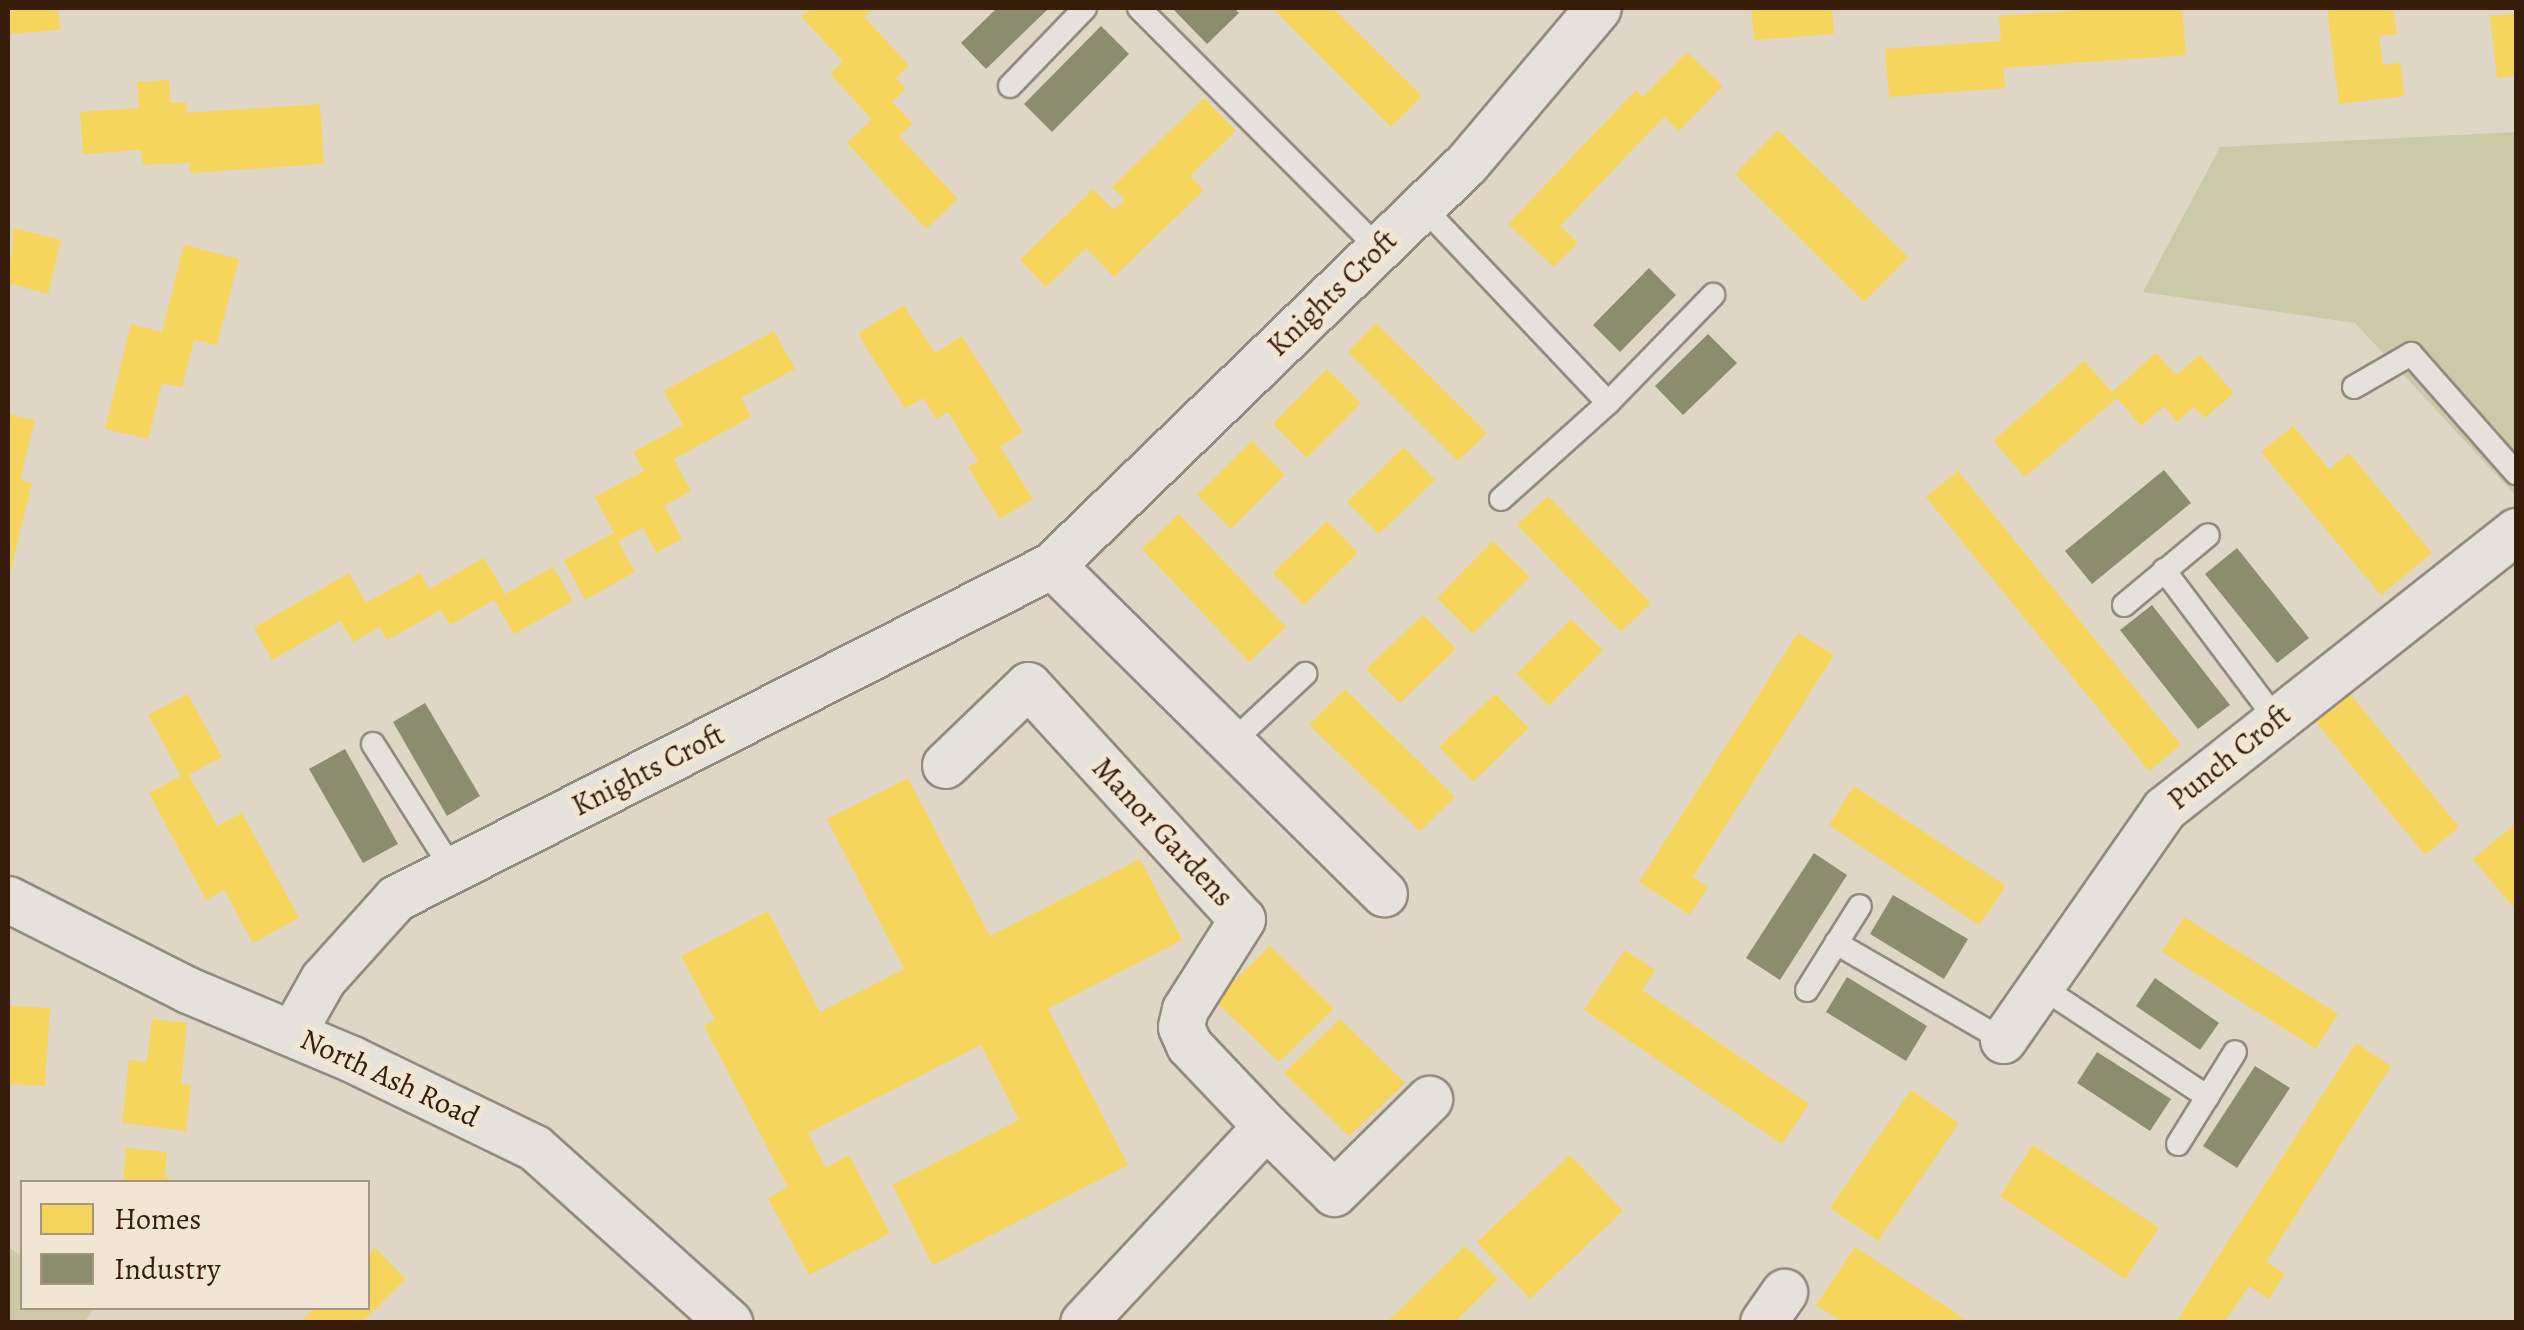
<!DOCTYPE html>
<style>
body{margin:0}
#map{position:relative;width:2524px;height:1330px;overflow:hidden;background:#e0d6c6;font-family:Alegreya,serif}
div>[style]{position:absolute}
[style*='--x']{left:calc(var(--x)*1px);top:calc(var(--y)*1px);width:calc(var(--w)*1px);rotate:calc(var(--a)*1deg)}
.green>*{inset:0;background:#cbc9a7}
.homes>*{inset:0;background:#f6d55c}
.industry>*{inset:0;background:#8c8c6e}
.roads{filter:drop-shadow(2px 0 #948a7f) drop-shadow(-2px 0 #948a7f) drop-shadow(0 2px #948a7f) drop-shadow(0 -2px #948a7f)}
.service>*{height:22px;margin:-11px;padding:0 11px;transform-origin:11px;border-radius:11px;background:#e6e1da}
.minor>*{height:45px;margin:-22.5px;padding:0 22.5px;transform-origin:22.5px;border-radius:22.5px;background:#e6e1da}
span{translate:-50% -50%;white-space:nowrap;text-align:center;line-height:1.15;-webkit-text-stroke:10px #f1e6d3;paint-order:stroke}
.street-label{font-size:30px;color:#371c0a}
.frame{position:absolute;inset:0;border:10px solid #371c0a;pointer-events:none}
.legend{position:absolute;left:20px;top:1180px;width:350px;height:130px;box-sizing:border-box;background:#f1e6d3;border:2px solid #a79583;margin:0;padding:12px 18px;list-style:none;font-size:30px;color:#371c0a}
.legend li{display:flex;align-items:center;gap:20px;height:50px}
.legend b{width:50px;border:2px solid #a79583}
</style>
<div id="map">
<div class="green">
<i style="clip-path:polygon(2516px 132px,2516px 496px,2355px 323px,2143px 292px,2220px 147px)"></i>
<i style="clip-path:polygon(8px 1247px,22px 1256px,22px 1308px,94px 1308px,85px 1322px,8px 1322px)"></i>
</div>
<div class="homes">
<i style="clip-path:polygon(8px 8px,58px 8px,60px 30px,8px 34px)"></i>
<i style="clip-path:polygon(811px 8px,875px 8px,864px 17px,909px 65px,896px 78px,906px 89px,892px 102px,913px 124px,899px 136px,958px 199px,926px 229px,847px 143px,872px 119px,830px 74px,843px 61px,801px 17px)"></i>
<i style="clip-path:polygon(1272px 8px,1333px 8px,1422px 96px,1391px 127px)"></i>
<i style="clip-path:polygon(1751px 8px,1832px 8px,1834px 34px,1754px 40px)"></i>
<i style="clip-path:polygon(2110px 8px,2182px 8px,2186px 55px,2003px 68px,2005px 88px,1889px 97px,1885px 49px,2001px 41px,1999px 16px)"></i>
<i style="clip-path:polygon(2327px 8px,2393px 8px,2397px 34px,2379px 36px,2383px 65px,2400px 63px,2405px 96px,2339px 104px)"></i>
<i style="clip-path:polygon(2516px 14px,2516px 76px,2497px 78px,2490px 16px)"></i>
<i style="clip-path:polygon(1687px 52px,1723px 86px,1679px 131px,1664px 117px,1560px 226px,1578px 243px,1554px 267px,1508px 224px,1636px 90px,1643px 97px)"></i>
<i style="clip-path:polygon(169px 80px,170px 103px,186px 102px,187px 113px,320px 104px,324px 164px,190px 173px,190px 163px,143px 165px,141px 150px,83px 154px,80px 112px,139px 108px,137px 82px)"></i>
<i style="clip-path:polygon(1204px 98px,1236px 131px,1190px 176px,1204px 190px,1114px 277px,1086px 248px,1046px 287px,1020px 260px,1093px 189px,1114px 210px,1125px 200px,1112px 187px)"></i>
<i style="clip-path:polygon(1778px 130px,1908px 257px,1864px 302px,1735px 174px)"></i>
<i style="clip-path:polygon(14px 228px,61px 240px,48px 294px,8px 283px)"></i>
<i style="clip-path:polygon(184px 245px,239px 259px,217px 345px,194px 340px,182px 387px,162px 383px,148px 439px,105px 429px,131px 324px,162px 332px)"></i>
<i style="clip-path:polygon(904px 305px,935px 353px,962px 336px,1023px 432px,1000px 447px,1033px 499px,1000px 519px,968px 467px,978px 461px,948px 412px,936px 419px,923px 398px,905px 409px,858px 334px)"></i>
<i style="clip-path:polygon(1376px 323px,1487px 433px,1458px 461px,1348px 352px)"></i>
<i style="clip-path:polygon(774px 331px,795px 369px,741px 398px,751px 417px,674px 459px,691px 491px,664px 506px,682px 539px,656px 553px,643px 528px,618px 541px,635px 572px,585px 600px,564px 560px,614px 533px,595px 497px,644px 471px,633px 452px,683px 425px,664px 391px)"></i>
<i style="clip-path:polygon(2156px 353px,2176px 375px,2200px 355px,2234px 393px,2205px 418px,2194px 407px,2177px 422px,2164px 406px,2141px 426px,2117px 398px,2025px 477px,1993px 441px,2084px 361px,2112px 392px)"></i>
<i style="clip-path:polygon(1327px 369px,1361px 403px,1307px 458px,1273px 424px)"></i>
<i style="clip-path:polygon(8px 414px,35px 420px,20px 480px,32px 483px,9px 578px)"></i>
<i style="clip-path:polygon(2293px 426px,2329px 469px,2349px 453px,2432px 553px,2381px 595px,2261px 452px)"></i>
<i style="clip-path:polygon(1252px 441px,1285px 475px,1231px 529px,1197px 495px)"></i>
<i style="clip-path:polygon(1404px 447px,1435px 480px,1379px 534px,1347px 502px)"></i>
<i style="clip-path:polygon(1958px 471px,2181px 745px,2149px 771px,1926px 497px)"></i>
<i style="clip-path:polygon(1548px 496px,1651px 603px,1621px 632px,1517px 525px)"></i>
<i style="clip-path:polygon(1179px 514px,1286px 627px,1249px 662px,1142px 549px)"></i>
<i style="clip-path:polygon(1327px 521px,1358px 553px,1304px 605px,1273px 573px)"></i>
<i style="clip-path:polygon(1493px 541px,1530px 577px,1473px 634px,1437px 598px)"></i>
<i style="clip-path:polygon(484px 558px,505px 594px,553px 567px,573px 601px,514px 634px,494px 600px,450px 625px,441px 610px,387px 640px,380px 627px,353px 642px,340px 621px,272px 660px,254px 628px,349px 573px,366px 603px,420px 573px,429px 589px)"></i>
<i style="clip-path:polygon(1423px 615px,1456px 649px,1400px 703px,1366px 669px)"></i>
<i style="clip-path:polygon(1571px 619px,1603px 650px,1549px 706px,1517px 674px)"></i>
<i style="clip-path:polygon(1798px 633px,1834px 655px,1693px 877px,1708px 887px,1690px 915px,1639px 882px)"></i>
<i style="clip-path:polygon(1345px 689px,1455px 797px,1420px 831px,1309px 725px)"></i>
<i style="clip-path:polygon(188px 694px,222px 757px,189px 775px,217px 826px,242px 813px,299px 918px,253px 943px,224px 890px,206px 900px,149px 793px,181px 776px,148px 715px)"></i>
<i style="clip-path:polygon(1495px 694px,1529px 728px,1473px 782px,1439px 747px)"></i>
<i style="clip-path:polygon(2350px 694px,2459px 827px,2425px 855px,2315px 721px)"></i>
<i style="clip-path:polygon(908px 778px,990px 936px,1140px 859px,1182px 940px,1048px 1009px,1128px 1165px,933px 1265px,892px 1185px,1019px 1120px,981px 1045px,808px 1133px,826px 1168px,849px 1155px,890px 1233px,809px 1275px,768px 1198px,788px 1187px,704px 1026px,715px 1020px,681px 956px,768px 911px,820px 1012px,904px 969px,827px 819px)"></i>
<i style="clip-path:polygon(1854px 786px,2006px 886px,1979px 925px,1829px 825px)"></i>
<i style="clip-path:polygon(2516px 823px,2516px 904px,2513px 907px,2473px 859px)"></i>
<i style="clip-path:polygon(2184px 917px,2338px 1014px,2316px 1049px,2162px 952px)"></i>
<i style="clip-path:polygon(1270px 946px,1334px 1009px,1279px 1062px,1214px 1000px)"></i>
<i style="clip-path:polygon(1625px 950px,1655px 970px,1642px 990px,1809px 1104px,1782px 1144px,1584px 1010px)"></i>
<i style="clip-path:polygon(8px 1006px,50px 1008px,45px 1086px,8px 1084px)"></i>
<i style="clip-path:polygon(152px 1019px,187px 1023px,181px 1084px,191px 1085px,186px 1131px,122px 1123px,129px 1060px,147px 1062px)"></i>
<i style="clip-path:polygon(1340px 1019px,1405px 1083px,1349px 1136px,1284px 1073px)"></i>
<i style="clip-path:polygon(2356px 1043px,2391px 1066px,2266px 1262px,2285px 1274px,2269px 1299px,2249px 1286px,2225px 1322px,2176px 1322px)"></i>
<i style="clip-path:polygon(1911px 1090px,1959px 1123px,1878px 1241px,1830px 1208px)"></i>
<i style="clip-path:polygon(2033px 1145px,2159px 1228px,2125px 1279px,2000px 1196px)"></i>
<i style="clip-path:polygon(126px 1148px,167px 1152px,165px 1177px,179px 1182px,123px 1182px)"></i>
<i style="clip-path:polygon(1570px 1155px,1623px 1211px,1530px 1299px,1477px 1242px)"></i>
<i style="clip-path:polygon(1465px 1246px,1498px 1279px,1457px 1320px,1387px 1322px)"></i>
<i style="clip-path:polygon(1855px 1247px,1904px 1279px,1970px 1322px,1843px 1322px,1816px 1305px)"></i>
<i style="clip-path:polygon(375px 1248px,406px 1279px,362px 1322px,300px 1322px,315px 1308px,368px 1308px,368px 1255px)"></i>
</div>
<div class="industry">
<i style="clip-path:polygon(997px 8px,1049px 8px,986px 69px,961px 43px)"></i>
<i style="clip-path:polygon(1172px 8px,1234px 8px,1239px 13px,1207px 44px)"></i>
<i style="clip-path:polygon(1101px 26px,1129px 54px,1052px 132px,1024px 104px)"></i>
<i style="clip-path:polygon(1649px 268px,1676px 295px,1620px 352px,1593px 325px)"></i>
<i style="clip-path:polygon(1708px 334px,1737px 363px,1683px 415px,1655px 386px)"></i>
<i style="clip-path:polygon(2164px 470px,2191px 503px,2092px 584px,2065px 551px)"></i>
<i style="clip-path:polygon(2237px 548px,2309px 638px,2277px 663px,2205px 574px)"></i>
<i style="clip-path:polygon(2152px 605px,2230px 705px,2198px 729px,2120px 630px)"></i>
<i style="clip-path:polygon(425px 703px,480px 796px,447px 816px,393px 722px)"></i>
<i style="clip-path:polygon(345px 749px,398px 844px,363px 863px,309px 769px)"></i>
<i style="clip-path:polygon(1814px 853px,1847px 875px,1780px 980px,1746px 958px)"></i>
<i style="clip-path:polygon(1893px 895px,1968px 939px,1944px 979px,1870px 934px)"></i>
<i style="clip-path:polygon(1847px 977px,1927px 1026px,1906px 1061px,1826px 1012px)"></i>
<i style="clip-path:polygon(2155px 978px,2219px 1023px,2200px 1050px,2136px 1006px)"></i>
<i style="clip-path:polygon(2097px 1052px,2171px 1099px,2150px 1131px,2077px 1083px)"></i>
<i style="clip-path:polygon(2255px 1066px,2290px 1088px,2237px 1168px,2203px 1146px)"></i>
</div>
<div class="roads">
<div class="service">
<i style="--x:1139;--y:8;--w:340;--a:45.1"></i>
<i style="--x:1010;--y:86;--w:108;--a:-46.1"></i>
<i style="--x:1422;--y:206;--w:271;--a:46.6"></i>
<i style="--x:2354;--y:387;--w:66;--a:-30.1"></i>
<i style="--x:2411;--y:354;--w:159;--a:48.6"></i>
<i style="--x:1501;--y:499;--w:144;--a:-41.9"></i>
<i style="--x:1608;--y:403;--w:151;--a:-45.8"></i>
<i style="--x:2164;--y:570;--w:186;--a:53.1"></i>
<i style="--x:2124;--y:605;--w:109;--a:-39.8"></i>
<i style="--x:373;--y:744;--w:148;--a:57.7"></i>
<i style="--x:1230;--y:744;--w:103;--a:-43"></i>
<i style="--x:1836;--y:943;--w:193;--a:30.1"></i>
<i style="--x:2040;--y:986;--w:201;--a:33.5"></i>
<i style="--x:1807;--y:990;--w:99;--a:-57.8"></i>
<i style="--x:2178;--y:1144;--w:108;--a:-58.2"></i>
</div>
<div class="minor">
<i style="--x:1052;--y:565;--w:467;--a:44.7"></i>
<i style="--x:945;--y:765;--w:115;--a:-43.9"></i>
<i style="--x:1028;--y:685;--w:317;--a:47.6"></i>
<i style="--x:1242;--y:919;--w:107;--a:122.3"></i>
<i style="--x:1185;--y:1009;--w:18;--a:103"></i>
<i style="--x:1181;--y:1027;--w:20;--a:66"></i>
<i style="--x:1189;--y:1045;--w:112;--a:46.5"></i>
<i style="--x:1266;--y:1126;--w:268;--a:133"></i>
<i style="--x:8;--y:899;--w:202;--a:26.8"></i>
<i style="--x:188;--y:990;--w:178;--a:22.8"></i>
<i style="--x:352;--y:1059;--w:203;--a:25.9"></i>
<i style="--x:535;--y:1148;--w:261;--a:41.9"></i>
<i style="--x:293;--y:1032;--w:61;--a:-60.5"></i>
<i style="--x:323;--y:979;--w:109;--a:-48"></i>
<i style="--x:396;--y:898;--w:736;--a:-26.91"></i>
<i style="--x:1052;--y:565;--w:576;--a:-44.09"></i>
<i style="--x:1466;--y:164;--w:204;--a:-49.8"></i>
<i style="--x:2003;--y:1040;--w:282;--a:-55.1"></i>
<i style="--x:2164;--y:809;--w:449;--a:-38.3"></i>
<i style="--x:1266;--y:1126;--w:95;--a:44.6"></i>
<i style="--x:1334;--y:1193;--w:134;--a:-44.7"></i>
<i style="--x:1763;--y:1322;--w:37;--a:-55"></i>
</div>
</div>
<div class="street-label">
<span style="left:1332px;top:293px;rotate:-44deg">Knights Croft</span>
<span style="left:2229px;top:757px;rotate:-39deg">Punch Croft</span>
<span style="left:648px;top:770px;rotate:-27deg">Knights Croft</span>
<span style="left:1163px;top:832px;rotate:47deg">Manor Gardens</span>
<span style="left:390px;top:1078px;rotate:25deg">North Ash Road</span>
</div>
<div class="frame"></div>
<ul class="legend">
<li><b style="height:28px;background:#f6d55c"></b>Homes</li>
<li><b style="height:28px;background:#8c8c6e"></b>Industry</li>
</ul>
</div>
